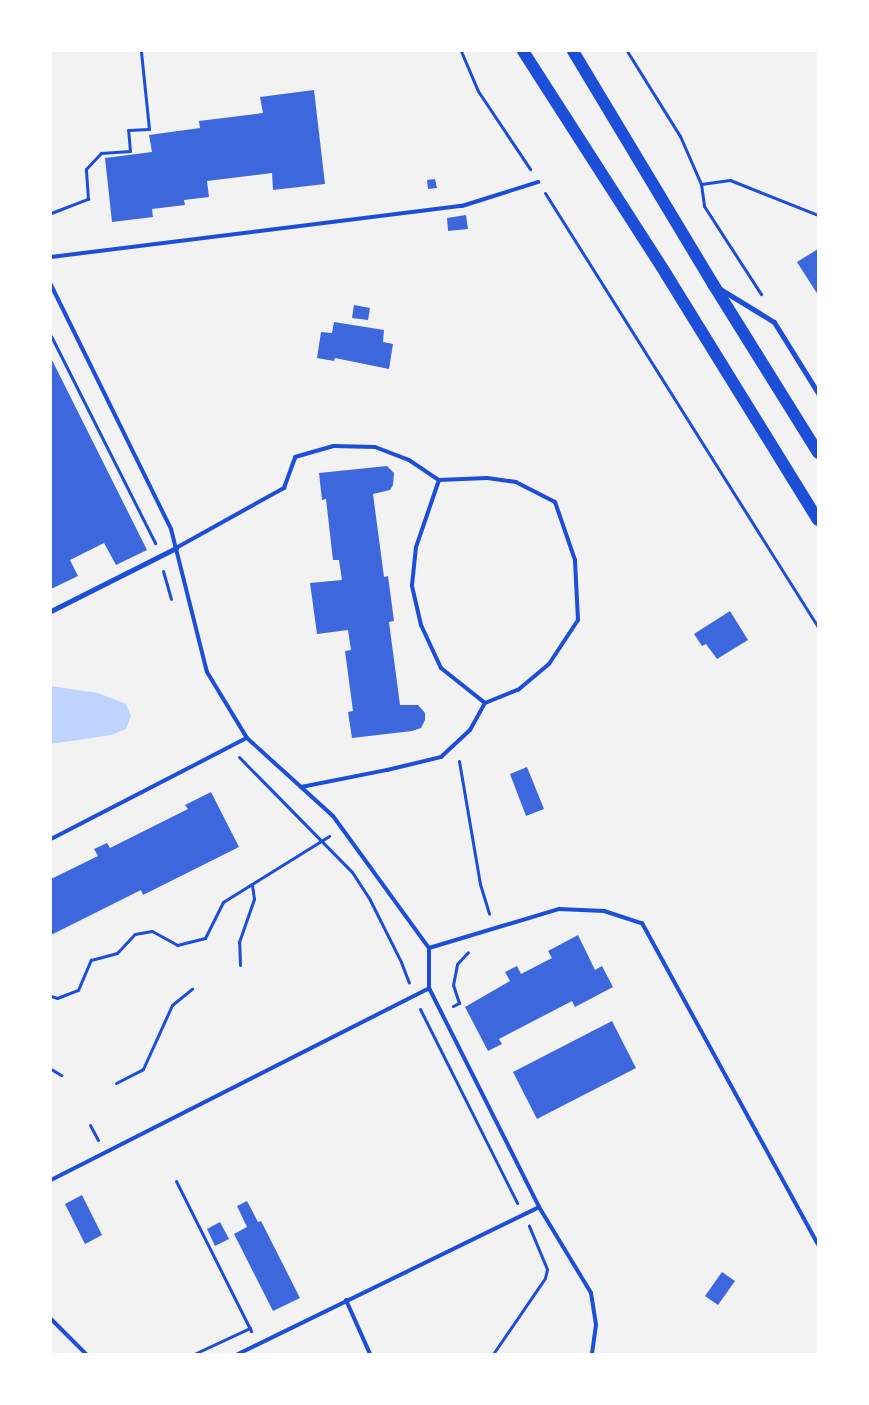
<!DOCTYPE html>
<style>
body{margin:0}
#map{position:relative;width:869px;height:1405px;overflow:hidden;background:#f2f2f2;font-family:Helvetica,sans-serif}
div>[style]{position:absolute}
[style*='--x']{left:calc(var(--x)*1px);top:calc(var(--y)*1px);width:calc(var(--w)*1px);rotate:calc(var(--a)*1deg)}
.water>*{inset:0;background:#bfd3fe}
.building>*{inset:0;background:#3d67dc}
.path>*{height:3px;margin:-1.5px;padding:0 1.5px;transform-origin:1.5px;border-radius:1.5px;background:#1d4ed8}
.service>*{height:4px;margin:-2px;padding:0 2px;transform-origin:2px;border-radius:2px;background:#1d4ed8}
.pedestrian>*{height:4.5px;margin:-2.25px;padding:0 2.25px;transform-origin:2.25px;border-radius:2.25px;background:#1d4ed8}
.minor>*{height:5px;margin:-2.5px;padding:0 2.5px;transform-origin:2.5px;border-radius:2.5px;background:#1d4ed8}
.primary>*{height:12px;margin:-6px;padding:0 6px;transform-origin:6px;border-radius:6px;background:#1d4ed8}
span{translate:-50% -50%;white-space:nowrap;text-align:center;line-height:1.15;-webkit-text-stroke:5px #fff;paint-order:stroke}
.frame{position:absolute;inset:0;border:52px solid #fff;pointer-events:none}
</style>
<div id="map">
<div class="water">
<i style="clip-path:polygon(51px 686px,98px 693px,126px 704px,131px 716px,126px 729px,111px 735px,51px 744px)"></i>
</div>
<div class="building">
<i style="clip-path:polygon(314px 90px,325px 184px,273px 190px,272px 173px,207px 181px,209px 197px,184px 200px,185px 205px,152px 209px,153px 217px,112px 222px,105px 158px,152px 152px,149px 135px,200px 128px,199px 121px,263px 113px,260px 97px)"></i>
<i style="clip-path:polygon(435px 179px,437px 188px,428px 189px,427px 180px)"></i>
<i style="clip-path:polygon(466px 215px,468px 229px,448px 231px,447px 218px)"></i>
<i style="clip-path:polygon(818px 249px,818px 295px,797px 262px)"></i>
<i style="clip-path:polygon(354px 305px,370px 308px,368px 320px,352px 318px)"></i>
<i style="clip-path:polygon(334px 322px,384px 330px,383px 342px,393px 344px,389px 369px,335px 358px,334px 361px,317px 358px,321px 332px,332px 333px)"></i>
<i style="clip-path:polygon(51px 358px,147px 550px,116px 565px,104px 543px,70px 560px,78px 576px,51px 589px)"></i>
<i style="clip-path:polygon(387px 466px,394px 473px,393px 485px,390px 490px,373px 494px,384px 577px,388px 576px,394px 621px,389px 622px,400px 705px,418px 705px,425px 713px,425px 720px,421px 728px,412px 731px,352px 738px,348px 712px,353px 711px,345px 651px,351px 650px,348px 630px,317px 634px,310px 583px,342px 580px,339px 560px,333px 560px,326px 499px,322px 500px,319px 473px)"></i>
<i style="clip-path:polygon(730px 611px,748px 640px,717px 659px,706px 644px,702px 646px,694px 634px)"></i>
<i style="clip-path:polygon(527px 767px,544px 809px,526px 816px,510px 774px)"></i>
<i style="clip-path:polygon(211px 792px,239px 847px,143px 895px,141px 890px,51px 935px,51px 879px,98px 856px,94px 849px,107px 843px,110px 848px,188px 809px,185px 805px)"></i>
<i style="clip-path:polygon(578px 935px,595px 970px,602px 966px,613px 987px,575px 1007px,572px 1001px,499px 1039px,502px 1044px,488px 1051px,465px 1007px,510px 981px,505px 972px,517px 966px,521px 974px,552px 958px,548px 951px)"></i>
<i style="clip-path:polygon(612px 1021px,636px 1068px,537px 1119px,513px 1072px)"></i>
<i style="clip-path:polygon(82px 1195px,102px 1235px,85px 1244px,65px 1204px)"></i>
<i style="clip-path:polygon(247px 1201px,258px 1222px,261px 1221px,300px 1298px,273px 1311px,234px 1234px,247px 1227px,237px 1206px)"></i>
<i style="clip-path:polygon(220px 1222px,229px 1239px,215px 1246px,207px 1229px)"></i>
<i style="clip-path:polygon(722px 1272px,735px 1281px,718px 1305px,705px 1296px)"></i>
</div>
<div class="path">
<i style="--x:461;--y:51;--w:43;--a:67"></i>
<i style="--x:478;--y:91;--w:94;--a:56.3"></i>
<i style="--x:627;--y:51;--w:100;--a:58.1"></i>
<i style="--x:680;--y:136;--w:52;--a:66.4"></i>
<i style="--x:701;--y:184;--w:22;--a:82"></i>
<i style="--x:704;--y:206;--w:105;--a:57.1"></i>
<i style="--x:701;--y:184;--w:29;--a:-8"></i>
<i style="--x:730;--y:180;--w:95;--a:21.7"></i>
<i style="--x:545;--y:193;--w:513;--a:57.83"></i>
<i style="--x:51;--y:213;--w:40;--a:-21"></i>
<i style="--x:88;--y:199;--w:30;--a:-94"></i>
<i style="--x:86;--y:169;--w:22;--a:-47"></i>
<i style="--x:101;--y:153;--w:29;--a:-4"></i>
<i style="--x:130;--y:151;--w:21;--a:-95"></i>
<i style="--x:128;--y:130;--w:21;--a:-3"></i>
<i style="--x:149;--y:129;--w:78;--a:-95.9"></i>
<i style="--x:51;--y:336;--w:232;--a:63.3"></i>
<i style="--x:163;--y:571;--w:29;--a:74"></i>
<i style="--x:239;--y:757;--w:161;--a:45.5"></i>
<i style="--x:352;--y:872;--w:33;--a:57"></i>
<i style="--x:370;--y:900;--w:69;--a:63.4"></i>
<i style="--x:401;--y:962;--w:22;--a:69"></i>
<i style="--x:459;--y:761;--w:125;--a:80.3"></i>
<i style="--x:480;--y:884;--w:31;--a:73"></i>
<i style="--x:240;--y:965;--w:23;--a:-92"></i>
<i style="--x:239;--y:942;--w:46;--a:-70.8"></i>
<i style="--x:254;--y:899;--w:15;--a:-98"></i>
<i style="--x:51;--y:996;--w:6;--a:18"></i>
<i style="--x:57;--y:998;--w:22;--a:-21"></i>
<i style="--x:78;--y:990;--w:33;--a:-67"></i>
<i style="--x:91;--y:960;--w:27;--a:-15"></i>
<i style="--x:117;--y:953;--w:26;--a:-47"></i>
<i style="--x:135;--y:934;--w:17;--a:-10"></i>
<i style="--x:152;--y:931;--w:29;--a:29"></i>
<i style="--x:177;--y:945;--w:29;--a:-14"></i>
<i style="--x:205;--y:938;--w:40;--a:-63.4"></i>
<i style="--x:223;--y:902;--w:125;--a:-31.9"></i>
<i style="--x:453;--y:1006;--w:7;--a:-27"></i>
<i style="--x:459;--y:1003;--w:19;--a:-108"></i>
<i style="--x:453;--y:985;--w:21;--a:-79"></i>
<i style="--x:457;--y:964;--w:16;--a:-47"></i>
<i style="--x:420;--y:1009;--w:217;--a:63.4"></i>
<i style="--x:51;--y:1069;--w:12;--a:31"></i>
<i style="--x:116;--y:1083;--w:30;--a:-27"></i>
<i style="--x:143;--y:1069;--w:70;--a:-65.6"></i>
<i style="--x:172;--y:1005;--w:26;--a:-39"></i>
<i style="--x:90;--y:1125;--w:17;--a:62"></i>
<i style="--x:176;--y:1181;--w:168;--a:63.4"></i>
<i style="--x:194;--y:1354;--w:62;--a:-24.9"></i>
<i style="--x:493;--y:1354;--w:92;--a:-55.6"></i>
<i style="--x:545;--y:1278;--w:9;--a:-77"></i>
<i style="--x:547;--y:1269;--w:47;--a:-112.7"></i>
</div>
<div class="service">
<i style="--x:51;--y:257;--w:414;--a:-7.1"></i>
<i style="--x:462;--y:206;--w:80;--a:-17.5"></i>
<i style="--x:51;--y:285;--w:272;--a:63.8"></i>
<i style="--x:171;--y:529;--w:147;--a:75.9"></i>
<i style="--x:207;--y:672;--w:77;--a:58.8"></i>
<i style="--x:247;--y:738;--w:116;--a:42.2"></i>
<i style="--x:333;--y:816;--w:163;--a:54"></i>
<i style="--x:429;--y:948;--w:40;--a:90"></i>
<i style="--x:429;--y:988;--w:245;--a:63.3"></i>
<i style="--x:539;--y:1207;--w:100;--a:58.8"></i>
<i style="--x:591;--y:1293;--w:32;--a:81"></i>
<i style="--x:596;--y:1325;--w:29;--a:98"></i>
<i style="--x:176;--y:548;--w:124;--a:-29.1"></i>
<i style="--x:284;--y:488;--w:33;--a:-70"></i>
<i style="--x:295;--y:457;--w:40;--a:-16"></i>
<i style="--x:333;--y:446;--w:42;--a:1.4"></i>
<i style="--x:375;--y:447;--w:36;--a:21"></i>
<i style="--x:409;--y:460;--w:36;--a:34"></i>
<i style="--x:439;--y:480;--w:71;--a:108.9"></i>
<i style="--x:416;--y:547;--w:39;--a:96"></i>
<i style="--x:412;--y:586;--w:40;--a:77"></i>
<i style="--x:421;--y:625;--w:47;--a:65.1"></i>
<i style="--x:441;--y:668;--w:56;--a:38.5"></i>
<i style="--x:485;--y:703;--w:35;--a:-22"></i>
<i style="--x:518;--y:690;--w:40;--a:-40"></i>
<i style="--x:549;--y:664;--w:53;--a:-56.6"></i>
<i style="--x:578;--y:620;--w:60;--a:-92.9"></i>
<i style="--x:575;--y:560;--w:61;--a:-109"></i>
<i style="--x:555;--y:502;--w:44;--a:-152.9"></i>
<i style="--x:516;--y:482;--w:29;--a:-172"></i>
<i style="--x:487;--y:478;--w:48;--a:177.6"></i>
<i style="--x:301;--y:787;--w:88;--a:-11.2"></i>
<i style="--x:387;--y:770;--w:56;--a:-13.5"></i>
<i style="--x:441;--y:757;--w:40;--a:-43"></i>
<i style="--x:470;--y:730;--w:31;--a:-61"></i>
<i style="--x:51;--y:839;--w:220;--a:-27.3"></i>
<i style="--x:429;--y:948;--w:136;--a:-16.7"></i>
<i style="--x:559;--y:909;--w:45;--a:2.5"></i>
<i style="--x:604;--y:911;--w:40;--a:18"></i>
<i style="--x:642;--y:923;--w:366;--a:61.3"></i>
<i style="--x:51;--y:1180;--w:424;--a:-26.9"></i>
<i style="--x:346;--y:1300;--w:59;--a:66"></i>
<i style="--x:51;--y:1319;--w:49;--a:45"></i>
<i style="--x:238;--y:1354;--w:335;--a:-26"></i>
</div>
<div class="pedestrian">
<i style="--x:51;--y:611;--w:140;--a:-26.7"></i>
</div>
<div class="minor">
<i style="--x:720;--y:289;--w:63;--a:31.4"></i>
<i style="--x:774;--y:322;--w:84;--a:58.2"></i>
</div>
<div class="primary">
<i style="--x:523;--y:51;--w:265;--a:57.3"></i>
<i style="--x:666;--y:274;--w:289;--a:58.3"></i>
<i style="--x:573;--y:51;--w:272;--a:59"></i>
<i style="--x:713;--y:284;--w:199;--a:58.1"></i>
</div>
<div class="frame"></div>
</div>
